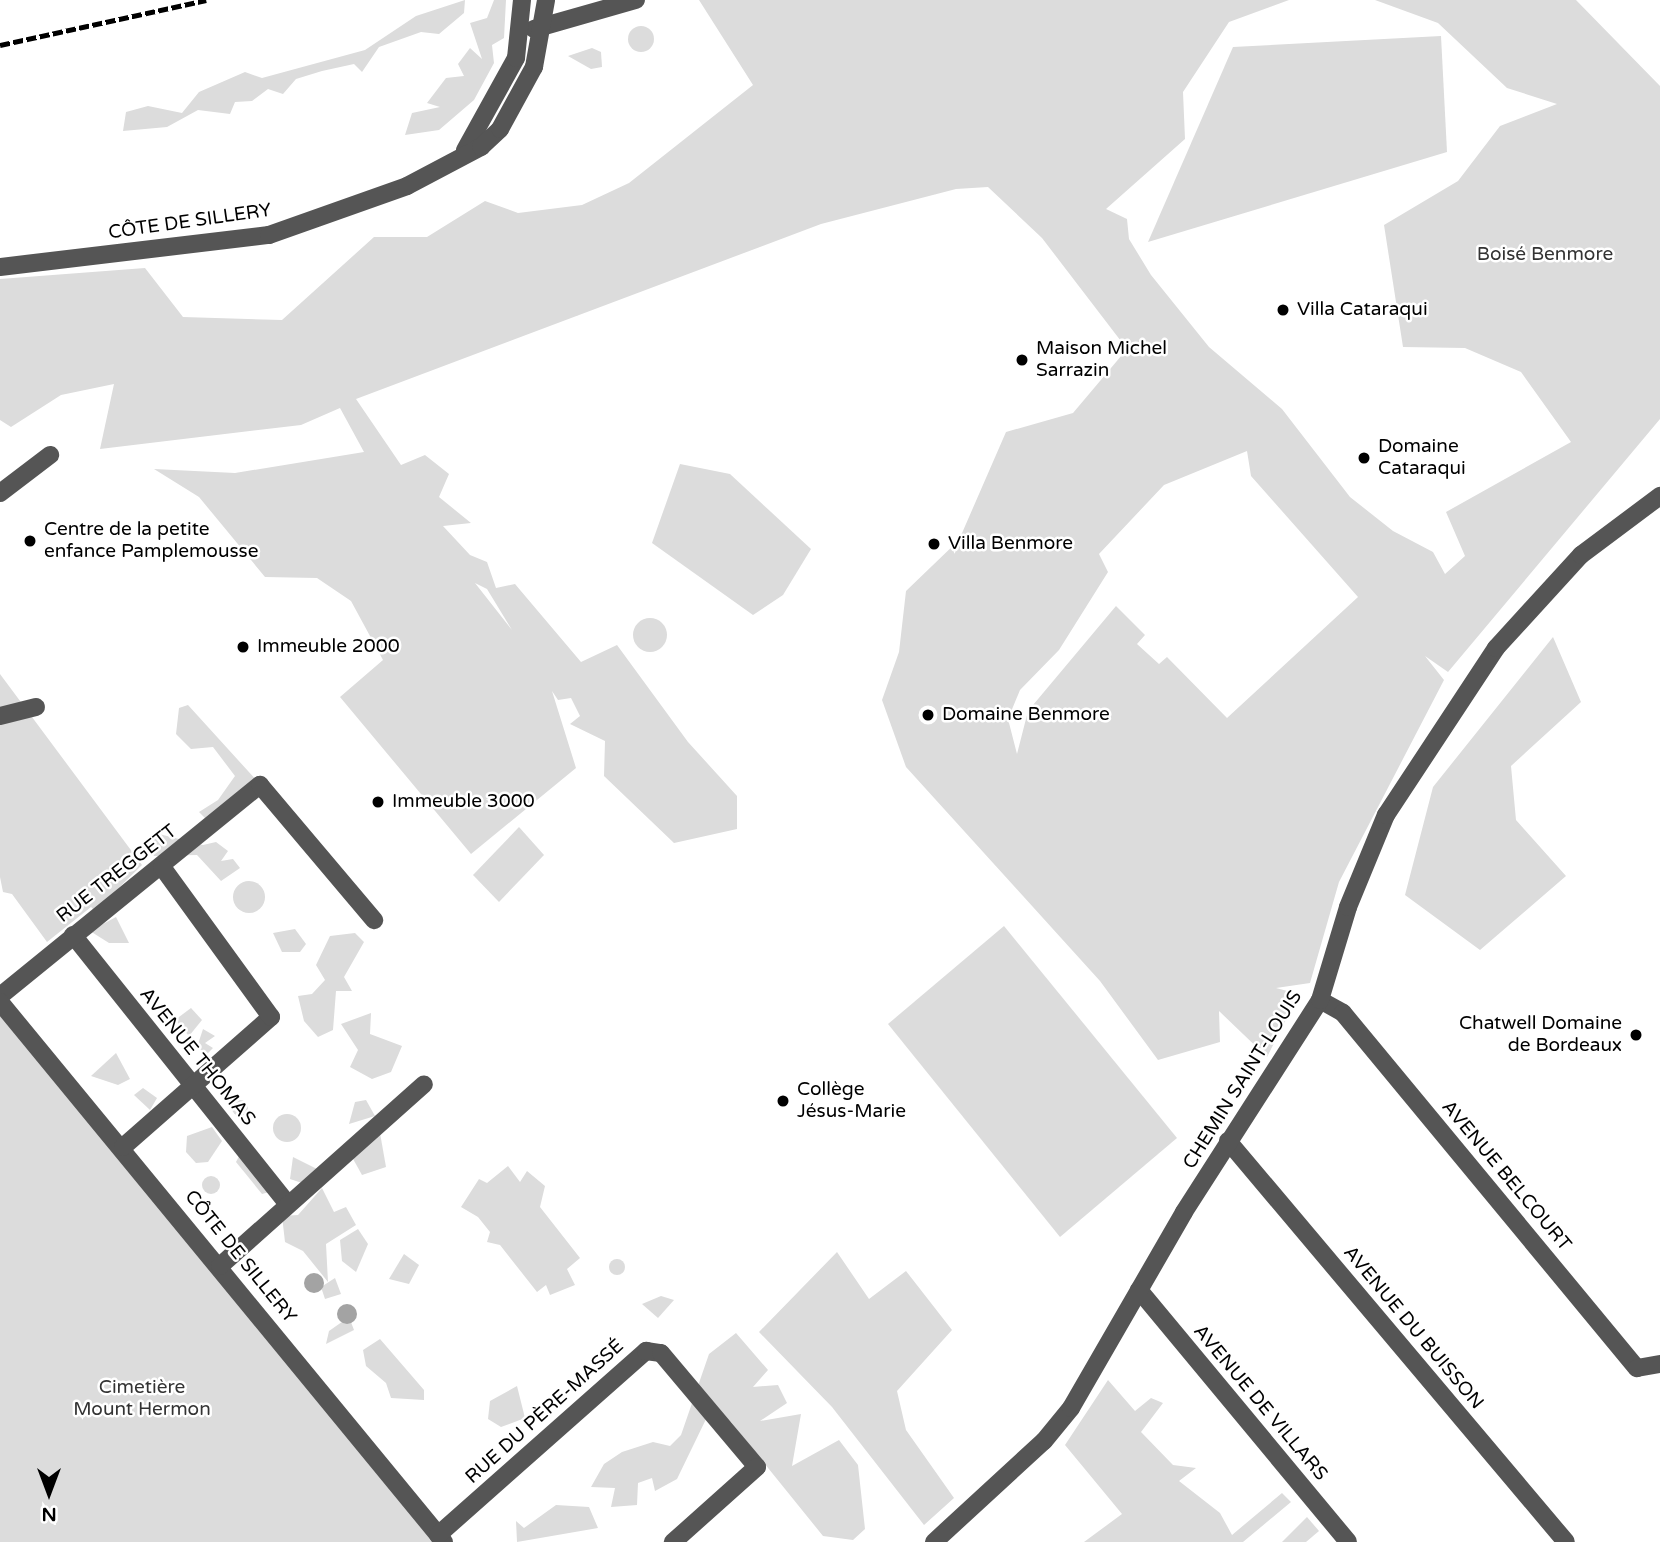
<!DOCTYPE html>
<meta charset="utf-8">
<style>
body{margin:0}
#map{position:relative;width:1660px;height:1542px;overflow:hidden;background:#fff;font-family:"Varela Round",sans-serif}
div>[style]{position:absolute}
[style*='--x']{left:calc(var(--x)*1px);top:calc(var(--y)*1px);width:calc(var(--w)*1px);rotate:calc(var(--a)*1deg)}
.green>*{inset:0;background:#dcdcdc}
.round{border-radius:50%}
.water>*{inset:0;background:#a3a3a3}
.minor>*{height:18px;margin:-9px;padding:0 9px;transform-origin:9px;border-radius:9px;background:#555}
.rail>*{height:4.5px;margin-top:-2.25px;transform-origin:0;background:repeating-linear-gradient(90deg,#000 0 10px,transparent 0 13.5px)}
.dots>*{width:19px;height:19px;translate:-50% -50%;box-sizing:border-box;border:4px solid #fff;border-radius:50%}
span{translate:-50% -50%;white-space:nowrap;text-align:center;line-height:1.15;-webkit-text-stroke:5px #fff;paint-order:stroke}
.street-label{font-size:19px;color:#000}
.park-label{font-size:19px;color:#333}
.poi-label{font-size:19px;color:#000}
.left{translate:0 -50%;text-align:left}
.right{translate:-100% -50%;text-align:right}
.north{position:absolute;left:14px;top:1458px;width:70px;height:70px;-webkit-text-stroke:5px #fff;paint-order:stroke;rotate:180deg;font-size:19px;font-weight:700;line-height:28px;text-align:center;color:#000}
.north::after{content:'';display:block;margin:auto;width:24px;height:32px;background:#000;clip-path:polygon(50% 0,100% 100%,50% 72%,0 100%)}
</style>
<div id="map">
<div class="green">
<i style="clip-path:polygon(465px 0,464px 13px,439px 34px,421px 32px,379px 47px,362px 72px,354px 64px,322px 71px,296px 79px,283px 94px,268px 89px,252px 101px,235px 102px,230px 114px,198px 110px,167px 127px,123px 131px,126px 112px,148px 106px,182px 113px,199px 92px,245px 72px,262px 78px,365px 50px,416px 16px)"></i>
<i style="clip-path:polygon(494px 0,506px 0,504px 38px,492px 45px,494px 63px,474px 100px,439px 130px,405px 135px,412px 113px,440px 107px,427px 103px,446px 78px,464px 76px,458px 64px,470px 48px,482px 59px,470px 23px,487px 18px)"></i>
<i style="clip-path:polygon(evenodd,699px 0,1289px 0,1229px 22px,1183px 92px,1185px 139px,1106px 209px,1127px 219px,1129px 239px,1151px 275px,1209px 347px,1282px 409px,1350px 497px,1393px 531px,1433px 552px,1445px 574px,1465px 556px,1446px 512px,1571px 442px,1521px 372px,1465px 348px,1403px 347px,1384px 225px,1458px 181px,1500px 126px,1557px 104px,1507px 88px,1438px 23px,1375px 0,1576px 0,1660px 86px,1660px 419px,1448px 672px,1425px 656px,1444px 680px,1339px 882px,1310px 983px,1276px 988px,1299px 994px,1267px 1057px,1219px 1011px,1220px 1042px,1158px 1060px,1100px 981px,906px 767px,882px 700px,899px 652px,906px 591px,959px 540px,1006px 432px,1073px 413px,1127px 349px,1042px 238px,988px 187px,956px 189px,821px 224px,356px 399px,401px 465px,425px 455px,449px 474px,439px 497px,471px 523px,443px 526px,470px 555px,487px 562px,496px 588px,515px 584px,581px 662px,617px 645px,688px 742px,737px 796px,737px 829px,674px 843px,604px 776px,605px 741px,570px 724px,580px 716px,571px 698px,558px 700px,552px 691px,576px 768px,471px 854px,340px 697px,383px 660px,351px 601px,317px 578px,265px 577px,199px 497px,154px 469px,235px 473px,364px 452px,340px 408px,301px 425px,100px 449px,114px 384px,61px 395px,11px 427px,0 420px,0 279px,145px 268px,183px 317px,282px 320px,374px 237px,427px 237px,485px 201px,518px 213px,582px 205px,629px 183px,753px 85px,699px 0,1247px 451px,1251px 476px,1358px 597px,1227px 718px,1167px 657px,1159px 664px,1137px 644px,1145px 635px,1116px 606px,1028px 711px,1017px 754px,1008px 719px,1020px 690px,1059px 650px,1108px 572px,1099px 554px,1164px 485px,1247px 451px,699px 0,475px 583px,487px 589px,512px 630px,475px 583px)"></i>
<i class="round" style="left:628px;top:26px;width:26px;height:26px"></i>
<i style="clip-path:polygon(1441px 36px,1447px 152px,1148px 242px,1233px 47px)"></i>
<i style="clip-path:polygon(592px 48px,601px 52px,602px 67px,591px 69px,568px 56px)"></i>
<i style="clip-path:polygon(680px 464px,730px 474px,811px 549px,783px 595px,753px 615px,652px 543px)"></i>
<i class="round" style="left:633px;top:618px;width:34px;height:34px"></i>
<i style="clip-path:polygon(1553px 637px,1581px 702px,1511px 766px,1516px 820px,1566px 876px,1480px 950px,1405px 895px,1433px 787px)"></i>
<i style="clip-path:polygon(0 674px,142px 865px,95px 911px,91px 907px,47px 942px,12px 894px,3px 892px,0 877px)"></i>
<i style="clip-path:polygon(188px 705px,258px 782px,209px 822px,199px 812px,218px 800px,235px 776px,213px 747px,191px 749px,176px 734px,179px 708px)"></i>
<i style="clip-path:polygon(519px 827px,544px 855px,499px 902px,473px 875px)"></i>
<i style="clip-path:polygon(155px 833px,203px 845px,216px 842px,228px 851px,221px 861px,233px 859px,240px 868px,221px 881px,197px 855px,154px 856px,145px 842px)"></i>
<i class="round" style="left:233px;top:881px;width:32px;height:32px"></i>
<i style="clip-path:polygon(116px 917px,129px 943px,109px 943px,90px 931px)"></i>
<i style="clip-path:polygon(1004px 926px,1177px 1138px,1060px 1237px,888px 1024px)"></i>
<i style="clip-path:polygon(295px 929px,306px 944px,300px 952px,282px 952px,273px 933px)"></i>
<i style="clip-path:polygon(355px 933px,364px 942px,344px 977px,352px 991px,336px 991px,333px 1030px,318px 1037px,304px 1021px,298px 996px,312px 994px,325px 980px,316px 965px,330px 936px)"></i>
<i style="clip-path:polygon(0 999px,444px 1542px,0 1542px)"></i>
<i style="clip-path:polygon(191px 1008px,202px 1020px,189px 1036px,175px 1020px)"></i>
<i style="clip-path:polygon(371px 1013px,370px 1034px,402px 1046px,391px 1072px,372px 1079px,350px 1067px,358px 1050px,341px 1024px)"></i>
<i style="clip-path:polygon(203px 1029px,215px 1036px,205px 1043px,213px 1048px,207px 1054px,197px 1047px)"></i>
<i style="clip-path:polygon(116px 1053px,130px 1079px,118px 1085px,91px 1076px)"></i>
<i style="clip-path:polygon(143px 1088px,157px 1098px,150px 1110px,134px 1095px)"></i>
<i style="clip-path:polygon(366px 1100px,375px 1116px,349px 1124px,355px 1102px)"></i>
<i class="round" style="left:232px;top:1100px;width:16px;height:16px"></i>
<i class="round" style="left:273px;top:1114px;width:28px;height:28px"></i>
<i style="clip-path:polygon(212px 1127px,222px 1141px,208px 1162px,196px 1163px,186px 1152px,187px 1136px)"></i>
<i style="clip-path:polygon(380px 1133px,386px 1167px,362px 1175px,352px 1157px)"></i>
<i style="clip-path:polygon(246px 1143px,284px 1188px,262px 1194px,236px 1162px)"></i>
<i style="clip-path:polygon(293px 1157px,319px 1170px,305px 1184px,290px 1179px)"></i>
<i style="clip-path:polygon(508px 1166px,520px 1182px,527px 1171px,545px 1186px,540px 1207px,580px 1258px,567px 1269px,575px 1285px,550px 1295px,546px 1285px,537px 1292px,500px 1245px,487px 1242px,490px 1232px,478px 1217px,461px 1207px,479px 1179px,487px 1183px)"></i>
<i class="round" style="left:202px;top:1176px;width:18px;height:18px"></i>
<i style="clip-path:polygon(322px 1188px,334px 1212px,346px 1207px,356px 1225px,326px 1244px,328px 1282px,303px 1251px,285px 1242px,282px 1216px,298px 1215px)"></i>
<i style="clip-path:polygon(358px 1229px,368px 1244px,356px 1272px,342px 1261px,340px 1240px)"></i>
<i style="clip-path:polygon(837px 1252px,869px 1299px,906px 1271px,952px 1330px,897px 1391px,906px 1430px,954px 1498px,924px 1525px,832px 1407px,759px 1332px)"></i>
<i style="clip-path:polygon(404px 1254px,419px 1265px,409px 1284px,389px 1279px)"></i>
<i class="round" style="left:609px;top:1259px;width:16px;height:16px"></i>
<i style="clip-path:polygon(335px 1278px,341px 1294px,325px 1299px,321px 1287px)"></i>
<i style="clip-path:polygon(661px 1296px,674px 1300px,658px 1318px,642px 1304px)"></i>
<i style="clip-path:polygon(349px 1317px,354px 1330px,326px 1344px,329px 1331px)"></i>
<i style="clip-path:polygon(736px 1333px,768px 1370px,753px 1387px,778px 1385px,787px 1403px,760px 1421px,801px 1414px,792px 1466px,839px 1440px,858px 1465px,865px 1529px,853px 1540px,823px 1536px,731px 1422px,708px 1415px,677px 1479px,655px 1491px,652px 1478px,638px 1483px,637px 1505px,611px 1507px,615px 1488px,591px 1487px,604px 1464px,622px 1452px,653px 1442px,670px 1446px,681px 1435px,709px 1354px)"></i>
<i style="clip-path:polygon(380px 1339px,424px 1390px,424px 1400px,391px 1398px,386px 1383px,366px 1366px,363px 1350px)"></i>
<i style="clip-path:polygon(1108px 1380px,1135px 1411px,1151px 1398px,1163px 1403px,1141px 1432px,1173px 1465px,1196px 1468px,1179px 1481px,1220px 1513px,1232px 1535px,1282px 1493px,1291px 1502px,1243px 1542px,1084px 1542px,1122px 1514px,1065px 1445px)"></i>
<i style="clip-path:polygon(517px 1386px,525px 1418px,501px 1427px,488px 1419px,490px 1401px)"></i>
<i style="clip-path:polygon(556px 1505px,589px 1507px,598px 1528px,517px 1542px,516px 1521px,524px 1528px)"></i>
<i style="clip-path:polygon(1307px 1517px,1319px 1531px,1306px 1542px,1282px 1542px)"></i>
</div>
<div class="water">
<i class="round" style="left:304px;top:1273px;width:20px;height:20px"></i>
<i class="round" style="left:337px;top:1304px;width:20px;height:20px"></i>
</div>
<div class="minor">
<i style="--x:534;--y:29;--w:106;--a:-15.9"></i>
<i style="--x:465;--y:150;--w:105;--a:-61"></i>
<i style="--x:516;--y:58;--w:58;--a:-84.1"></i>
<i style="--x:0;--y:267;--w:271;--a:-6.8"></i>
<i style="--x:269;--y:235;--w:146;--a:-19.5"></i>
<i style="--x:407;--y:186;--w:84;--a:-27.8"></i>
<i style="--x:481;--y:147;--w:26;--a:-43"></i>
<i style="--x:500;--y:129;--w:71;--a:-61.3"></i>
<i style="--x:534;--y:67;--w:68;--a:-79.8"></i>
<i style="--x:0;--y:493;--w:63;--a:-37.2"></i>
<i style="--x:0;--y:716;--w:37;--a:-14"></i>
<i style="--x:73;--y:935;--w:344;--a:51.4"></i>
<i style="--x:0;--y:996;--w:335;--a:-39.1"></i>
<i style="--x:260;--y:785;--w:177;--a:49.8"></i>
<i style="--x:1320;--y:1000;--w:26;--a:29"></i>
<i style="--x:1343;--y:1013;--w:461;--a:50.4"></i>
<i style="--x:1637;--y:1368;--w:23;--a:-10"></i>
<i style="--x:0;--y:1002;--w:699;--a:50.57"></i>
<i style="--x:1228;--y:1141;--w:524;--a:49.87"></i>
<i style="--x:123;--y:1147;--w:197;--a:-41.3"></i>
<i style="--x:271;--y:1017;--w:185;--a:-126"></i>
<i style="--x:220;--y:1266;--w:273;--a:-41.7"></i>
<i style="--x:1139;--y:1290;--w:327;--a:50.3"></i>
<i style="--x:438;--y:1535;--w:278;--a:-41.5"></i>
<i style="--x:646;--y:1351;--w:15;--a:8"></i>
<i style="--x:661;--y:1353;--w:149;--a:49.9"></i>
<i style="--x:757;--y:1467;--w:113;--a:138.2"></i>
<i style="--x:934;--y:1542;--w:149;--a:-42.6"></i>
<i style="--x:1044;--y:1441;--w:43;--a:-50.7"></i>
<i style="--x:1071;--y:1408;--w:226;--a:-60"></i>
<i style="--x:1184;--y:1212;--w:252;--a:-57.3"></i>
<i style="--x:1320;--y:1000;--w:97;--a:-73.2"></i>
<i style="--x:1348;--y:907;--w:100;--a:-67.6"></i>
<i style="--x:1386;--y:815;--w:200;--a:-56.6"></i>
<i style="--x:1496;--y:648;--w:126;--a:-47.6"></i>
<i style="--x:1581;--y:555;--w:99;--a:-36.8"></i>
</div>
<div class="rail">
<i style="--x:0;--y:45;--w:211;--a:-12.3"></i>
</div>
<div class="dots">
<i style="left:1283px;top:310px;background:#000"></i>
<i style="left:1022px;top:360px;background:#000"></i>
<i style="left:1364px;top:458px;background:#000"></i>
<i style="left:30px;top:541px;background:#000"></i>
<i style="left:934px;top:544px;background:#000"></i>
<i style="left:243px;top:647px;background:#000"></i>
<i style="left:928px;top:715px;background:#000"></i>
<i style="left:378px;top:802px;background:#000"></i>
<i style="left:1636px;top:1035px;background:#000"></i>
<i style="left:783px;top:1101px;background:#000"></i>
</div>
<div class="street-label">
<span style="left:190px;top:222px;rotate:-8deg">CÔTE DE SILLERY</span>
<span style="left:117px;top:874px;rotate:-38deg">RUE TREGGETT</span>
<span style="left:197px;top:1057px;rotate:51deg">AVENUE THOMAS</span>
<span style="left:1243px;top:1080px;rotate:-58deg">CHEMIN SAINT-LOUIS</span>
<span style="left:1506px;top:1176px;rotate:50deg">AVENUE BELCOURT</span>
<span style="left:240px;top:1257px;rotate:51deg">CÔTE DE SILLERY</span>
<span style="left:1413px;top:1328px;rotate:50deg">AVENUE DU BUISSON</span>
<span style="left:1260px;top:1403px;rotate:50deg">AVENUE DE VILLARS</span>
<span style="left:545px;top:1412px;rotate:-42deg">RUE DU PÈRE-MASSÉ</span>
</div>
<div class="park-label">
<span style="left:1545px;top:255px">Boisé Benmore</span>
<span style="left:142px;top:1399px">Cimetière<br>Mount Hermon</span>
</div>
<div class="poi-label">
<span class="left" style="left:1297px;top:310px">Villa Cataraqui</span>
<span class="left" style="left:1036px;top:360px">Maison Michel<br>Sarrazin</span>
<span class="left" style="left:1378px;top:458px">Domaine<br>Cataraqui</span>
<span class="left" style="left:44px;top:541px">Centre de la petite<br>enfance Pamplemousse</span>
<span class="left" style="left:948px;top:544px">Villa Benmore</span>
<span class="left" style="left:257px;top:647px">Immeuble 2000</span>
<span class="left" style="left:942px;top:715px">Domaine Benmore</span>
<span class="left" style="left:392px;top:802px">Immeuble 3000</span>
<span class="right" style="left:1622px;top:1035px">Chatwell Domaine<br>de Bordeaux</span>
<span class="left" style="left:797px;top:1101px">Collège<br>Jésus-Marie</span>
</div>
<div class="north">N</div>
</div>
